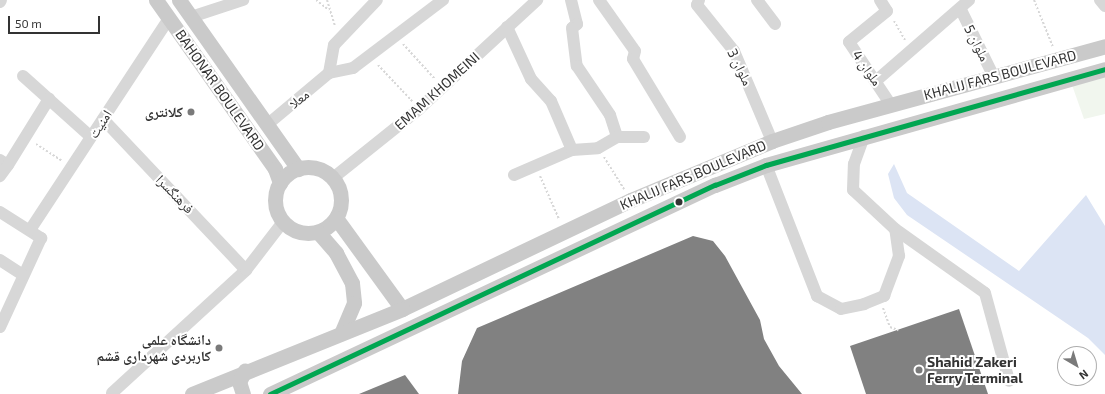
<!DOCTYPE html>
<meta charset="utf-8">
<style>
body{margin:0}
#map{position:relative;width:1105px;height:394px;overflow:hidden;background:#fff;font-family:"Exo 2","Noto Naskh Arabic",sans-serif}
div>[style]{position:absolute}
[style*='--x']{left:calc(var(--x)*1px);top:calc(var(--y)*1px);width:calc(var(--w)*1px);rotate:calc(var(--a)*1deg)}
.green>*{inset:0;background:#f1f6ee}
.water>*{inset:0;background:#dce4f4}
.building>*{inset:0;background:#818181}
.path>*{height:2px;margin-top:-1px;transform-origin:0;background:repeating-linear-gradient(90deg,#d7d7d7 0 2px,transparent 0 4px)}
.minor>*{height:12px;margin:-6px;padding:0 6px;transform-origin:6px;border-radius:6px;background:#d7d7d7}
.major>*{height:15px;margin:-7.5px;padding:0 7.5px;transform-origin:7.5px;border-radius:7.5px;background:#cacaca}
.major>.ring{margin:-7.5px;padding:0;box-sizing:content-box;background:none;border:15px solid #cacaca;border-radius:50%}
.bus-1>*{height:5px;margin:-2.5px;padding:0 2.5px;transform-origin:2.5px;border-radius:2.5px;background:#00a651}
.dots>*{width:11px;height:11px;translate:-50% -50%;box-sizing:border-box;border:2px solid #fff;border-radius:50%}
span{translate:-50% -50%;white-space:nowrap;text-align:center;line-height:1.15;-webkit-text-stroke:4px #fff;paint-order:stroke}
.street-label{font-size:14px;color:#333}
.poi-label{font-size:14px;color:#333;font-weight:700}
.right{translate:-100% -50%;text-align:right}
.left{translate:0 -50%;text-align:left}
.north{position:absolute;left:1057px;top:346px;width:40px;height:40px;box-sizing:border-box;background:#fff;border:1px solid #adadad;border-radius:50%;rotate:142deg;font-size:11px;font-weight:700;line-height:16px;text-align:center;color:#333}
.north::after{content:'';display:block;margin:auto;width:14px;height:18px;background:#7a7a7a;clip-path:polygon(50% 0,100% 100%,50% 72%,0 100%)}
.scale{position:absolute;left:8px;top:16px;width:92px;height:18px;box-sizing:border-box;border:2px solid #333;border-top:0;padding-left:5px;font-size:12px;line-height:14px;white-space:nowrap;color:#333;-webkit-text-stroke:3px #fff;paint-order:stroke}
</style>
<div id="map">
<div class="green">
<i style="clip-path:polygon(1105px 76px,1105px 114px,1084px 119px,1072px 85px)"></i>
</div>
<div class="water">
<i style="clip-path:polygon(894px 164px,907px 193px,1019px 271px,1086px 195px,1105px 226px,1105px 355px,1088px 338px,907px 215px,894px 198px,888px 174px)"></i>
</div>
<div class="building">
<i style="clip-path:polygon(693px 236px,713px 241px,725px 256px,760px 320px,764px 339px,779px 366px,802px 394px,458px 394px,462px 361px,477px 328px)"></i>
<i style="clip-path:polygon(959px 309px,988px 394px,866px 394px,850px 346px)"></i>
<i style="clip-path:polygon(405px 375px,419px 394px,359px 394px)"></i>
</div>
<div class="path">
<i style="--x:316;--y:0;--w:16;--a:38"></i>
<i style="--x:327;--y:0;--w:28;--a:73"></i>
<i style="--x:1034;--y:0;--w:51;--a:68"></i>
<i style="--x:894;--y:21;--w:22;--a:60"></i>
<i style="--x:403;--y:44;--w:47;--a:47.6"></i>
<i style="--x:378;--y:65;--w:50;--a:46.6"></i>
<i style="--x:36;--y:144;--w:31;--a:33"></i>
<i style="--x:604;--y:157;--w:38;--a:58"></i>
<i style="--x:540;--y:176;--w:47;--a:66.2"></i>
<i style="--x:883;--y:308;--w:20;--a:70"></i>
<i style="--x:890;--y:327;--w:9;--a:21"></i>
</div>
<div class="minor">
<i style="--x:571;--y:0;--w:25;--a:76"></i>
<i style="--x:577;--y:24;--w:6;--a:141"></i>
<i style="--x:572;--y:28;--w:38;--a:83"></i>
<i style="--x:577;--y:66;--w:59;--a:56"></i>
<i style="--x:610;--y:115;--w:23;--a:72"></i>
<i style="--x:599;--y:0;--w:62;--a:54.8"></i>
<i style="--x:635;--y:51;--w:8;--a:104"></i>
<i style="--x:633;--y:59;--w:91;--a:58.9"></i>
<i style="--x:699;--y:0;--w:5;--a:112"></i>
<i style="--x:697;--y:5;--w:59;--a:51.2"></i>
<i style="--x:734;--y:51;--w:98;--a:67.1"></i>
<i style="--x:757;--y:0;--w:30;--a:53"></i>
<i style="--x:880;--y:0;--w:13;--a:58"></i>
<i style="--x:887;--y:11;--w:49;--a:140.8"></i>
<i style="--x:849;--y:42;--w:76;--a:56.3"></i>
<i style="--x:1100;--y:0;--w:8;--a:50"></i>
<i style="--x:0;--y:2;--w:2;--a:-63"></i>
<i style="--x:961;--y:10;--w:75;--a:63.8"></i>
<i style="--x:191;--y:17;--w:55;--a:-18.1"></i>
<i style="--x:507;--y:27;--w:57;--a:65.2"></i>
<i style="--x:531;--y:79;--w:30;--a:48"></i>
<i style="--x:551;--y:101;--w:53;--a:66.8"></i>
<i style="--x:329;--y:73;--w:28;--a:-80"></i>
<i style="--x:334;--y:45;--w:62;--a:-46.3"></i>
<i style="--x:23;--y:76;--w:91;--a:41.9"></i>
<i style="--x:877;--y:80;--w:122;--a:-41"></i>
<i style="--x:103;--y:119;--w:208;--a:46.6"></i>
<i style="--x:268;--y:124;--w:80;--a:-39.9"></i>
<i style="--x:329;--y:73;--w:25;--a:-12"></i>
<i style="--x:353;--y:68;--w:113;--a:-37.1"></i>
<i style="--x:0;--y:160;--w:9;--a:32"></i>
<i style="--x:8;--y:165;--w:14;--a:126"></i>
<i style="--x:8;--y:165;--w:78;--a:-58.2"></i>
<i style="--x:766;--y:165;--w:141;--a:68.7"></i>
<i style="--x:817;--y:296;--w:27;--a:28"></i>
<i style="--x:841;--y:309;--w:24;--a:-12"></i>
<i style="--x:864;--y:304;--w:22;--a:-22"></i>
<i style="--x:884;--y:296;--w:43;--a:-69.4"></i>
<i style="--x:899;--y:256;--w:27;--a:-98"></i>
<i style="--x:895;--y:229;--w:57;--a:-137.1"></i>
<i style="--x:853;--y:190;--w:26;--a:-88"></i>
<i style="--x:854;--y:164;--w:30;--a:-70"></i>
<i style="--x:514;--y:175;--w:63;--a:-23.3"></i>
<i style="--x:572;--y:150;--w:26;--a:-4"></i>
<i style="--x:598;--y:148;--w:22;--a:-30"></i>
<i style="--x:617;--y:137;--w:27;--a:0"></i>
<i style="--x:333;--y:178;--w:110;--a:-38.7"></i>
<i style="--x:419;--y:109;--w:161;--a:-42.7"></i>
<i style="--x:0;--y:212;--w:49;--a:32.4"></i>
<i style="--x:41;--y:238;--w:98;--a:114.7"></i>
<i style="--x:895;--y:229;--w:110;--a:35.4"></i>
<i style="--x:985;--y:293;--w:91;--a:74.7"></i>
<i style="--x:30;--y:230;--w:254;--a:-56.7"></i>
<i style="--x:0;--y:260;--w:27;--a:33"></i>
<i style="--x:112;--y:393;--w:182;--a:-42.5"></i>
<i style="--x:246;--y:270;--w:61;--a:-52.4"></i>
</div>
<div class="major">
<i style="--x:156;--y:0;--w:207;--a:54.8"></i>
<i style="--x:275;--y:169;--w:15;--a:70"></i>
<i style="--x:179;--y:0;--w:207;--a:54.8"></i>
<i class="ring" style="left:275px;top:167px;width:51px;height:51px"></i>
<i style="--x:336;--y:218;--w:112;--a:54"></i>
<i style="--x:402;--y:309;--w:254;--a:-25.5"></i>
<i style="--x:631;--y:200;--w:153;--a:-22.7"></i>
<i style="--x:772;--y:141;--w:59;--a:-18.7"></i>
<i style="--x:828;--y:122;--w:287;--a:-15.3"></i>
<i style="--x:318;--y:232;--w:28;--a:49"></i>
<i style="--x:336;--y:253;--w:34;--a:62"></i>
<i style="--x:352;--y:283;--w:20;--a:84"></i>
<i style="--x:354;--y:303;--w:33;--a:113"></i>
<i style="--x:192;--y:394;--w:227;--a:-22"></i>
<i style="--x:243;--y:394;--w:13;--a:-108"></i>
<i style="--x:239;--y:382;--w:13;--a:-63"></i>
<i style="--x:270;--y:394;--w:492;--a:-25.2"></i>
<i style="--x:715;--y:185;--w:55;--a:-21.4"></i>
<i style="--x:766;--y:165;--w:352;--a:-15.8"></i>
</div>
<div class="bus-1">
<i style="--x:270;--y:394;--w:492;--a:-25.2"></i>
<i style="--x:715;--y:185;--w:55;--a:-21.4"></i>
<i style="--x:766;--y:165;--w:352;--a:-15.8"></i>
</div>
<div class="dots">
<i style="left:191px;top:112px;background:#7a7a7a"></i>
<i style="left:679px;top:202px;background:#333"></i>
<i style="left:219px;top:348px;background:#7a7a7a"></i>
<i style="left:919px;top:370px;background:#7a7a7a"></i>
</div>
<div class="street-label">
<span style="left:977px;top:43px;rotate:63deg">ملوان 5</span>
<span style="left:740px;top:67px;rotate:64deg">ملوان 3</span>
<span style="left:867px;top:68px;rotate:55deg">ملوان 4</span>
<span style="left:1000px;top:75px;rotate:-15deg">KHALIJ FARS BOULEVARD</span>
<span style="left:220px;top:90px;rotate:55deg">BAHONAR BOULEVARD</span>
<span style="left:437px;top:91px;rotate:-42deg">EMAM KHOMEINI</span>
<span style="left:299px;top:99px;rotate:-39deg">معلا</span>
<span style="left:100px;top:124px;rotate:-57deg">امنیت</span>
<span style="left:693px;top:175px;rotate:-23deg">KHALIJ FARS BOULEVARD</span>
<span style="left:175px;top:194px;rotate:46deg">فرهنگسرا</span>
</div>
<div class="poi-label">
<span class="right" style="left:183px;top:112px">کلانتری</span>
<span class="right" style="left:211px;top:348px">دانشگاه علمی<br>کاربردی شهرداری قشم</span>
<span class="left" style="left:927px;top:370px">Shahid Zakeri<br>Ferry Terminal</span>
</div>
<div class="north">N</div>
<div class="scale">50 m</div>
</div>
